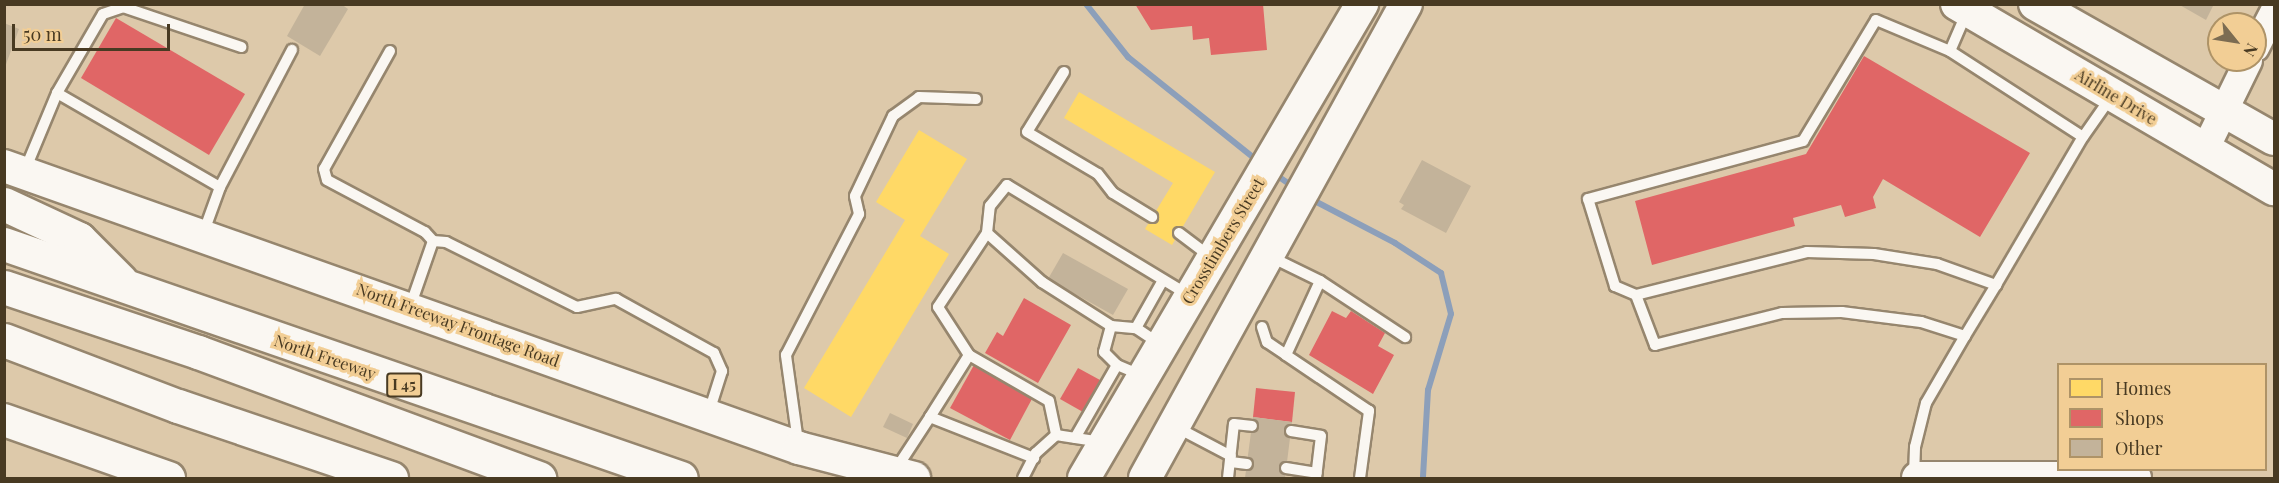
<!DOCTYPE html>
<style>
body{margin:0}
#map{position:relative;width:2279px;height:483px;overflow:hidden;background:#ddc9aa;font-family:"Playfair Display",serif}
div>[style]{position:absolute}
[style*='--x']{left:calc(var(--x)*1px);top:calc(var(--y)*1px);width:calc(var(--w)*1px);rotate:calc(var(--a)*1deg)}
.homes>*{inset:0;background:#ffd966}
.shops>*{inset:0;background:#e06666}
.stream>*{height:6px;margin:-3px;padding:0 3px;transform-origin:3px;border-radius:3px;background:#8c9fba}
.building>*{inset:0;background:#c3b39a}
.roads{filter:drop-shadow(2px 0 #96866e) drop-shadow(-2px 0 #96866e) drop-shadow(0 2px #96866e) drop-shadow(0 -2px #96866e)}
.service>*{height:10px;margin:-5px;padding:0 5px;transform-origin:5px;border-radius:5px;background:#faf7f2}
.tertiary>*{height:27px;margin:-13.5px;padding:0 13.5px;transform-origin:13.5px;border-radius:13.5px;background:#faf7f2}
.secondary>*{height:32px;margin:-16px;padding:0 16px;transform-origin:16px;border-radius:16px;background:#faf7f2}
.motorway>*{height:33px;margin:-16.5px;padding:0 16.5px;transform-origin:16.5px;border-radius:16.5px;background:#faf7f2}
span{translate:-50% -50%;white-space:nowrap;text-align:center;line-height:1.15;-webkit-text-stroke:6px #f2ce95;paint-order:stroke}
.shield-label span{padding:2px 4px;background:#f2ce95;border:2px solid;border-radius:4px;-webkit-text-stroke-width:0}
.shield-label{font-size:15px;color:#483a22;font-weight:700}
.street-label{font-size:16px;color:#483a22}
.frame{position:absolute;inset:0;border:6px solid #483a22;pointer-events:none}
.legend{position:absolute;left:2057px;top:363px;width:210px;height:108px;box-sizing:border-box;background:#f2ce95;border:2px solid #ae9367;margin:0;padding:8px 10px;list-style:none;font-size:18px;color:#483a22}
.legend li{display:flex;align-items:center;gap:12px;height:30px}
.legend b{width:30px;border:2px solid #ae9367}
.north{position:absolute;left:2207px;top:12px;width:60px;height:60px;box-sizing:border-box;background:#f2ce95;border:2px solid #ae9367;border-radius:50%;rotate:120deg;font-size:16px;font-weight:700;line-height:24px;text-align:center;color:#483a22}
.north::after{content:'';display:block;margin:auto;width:21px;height:27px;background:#7c6c52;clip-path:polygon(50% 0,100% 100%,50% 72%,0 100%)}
.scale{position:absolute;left:12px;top:24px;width:158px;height:27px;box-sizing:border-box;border:3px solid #483a22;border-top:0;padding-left:8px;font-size:18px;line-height:21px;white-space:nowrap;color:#483a22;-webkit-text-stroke:4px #f2ce95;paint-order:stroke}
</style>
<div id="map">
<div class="homes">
<i style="clip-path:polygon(1079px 92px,1215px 172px,1172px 245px,1145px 229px,1173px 183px,1064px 118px)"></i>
<i style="clip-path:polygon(919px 130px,967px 159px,920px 236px,949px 254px,851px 417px,804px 388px,905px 220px,876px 202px)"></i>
</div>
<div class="shops">
<i style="clip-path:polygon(1135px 4px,1263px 4px,1267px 50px,1211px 55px,1209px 38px,1193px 40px,1192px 26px,1151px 30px)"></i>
<i style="clip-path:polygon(116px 18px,245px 94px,209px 155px,81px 78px)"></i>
<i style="clip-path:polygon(1864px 56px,2030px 153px,1980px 237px,1883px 179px,1873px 197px,1876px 208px,1845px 217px,1841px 205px,1793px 218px,1795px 226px,1652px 265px,1635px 201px,1806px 154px)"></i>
<i style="clip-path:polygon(1024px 298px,1071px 325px,1038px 383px,985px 353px,997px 332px,1003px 336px)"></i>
<i style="clip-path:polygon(1332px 311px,1346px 318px,1351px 311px,1385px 333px,1378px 346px,1394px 355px,1373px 394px,1309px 355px)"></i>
<i style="clip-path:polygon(974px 365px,1033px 397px,1010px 440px,950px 408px)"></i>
<i style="clip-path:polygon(1078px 368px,1100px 380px,1083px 412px,1060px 399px)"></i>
<i style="clip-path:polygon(1256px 388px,1295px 392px,1292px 422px,1253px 417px)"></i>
</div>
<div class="stream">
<i style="--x:1086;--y:4;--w:68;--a:51.6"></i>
<i style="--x:1128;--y:57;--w:168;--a:38.7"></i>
<i style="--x:1272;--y:172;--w:29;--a:35"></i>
<i style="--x:1309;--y:198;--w:97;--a:27.6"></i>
<i style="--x:1395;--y:243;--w:55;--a:33.1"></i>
<i style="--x:1441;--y:273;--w:42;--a:76.3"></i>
<i style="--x:1451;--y:314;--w:79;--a:106.8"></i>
<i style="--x:1428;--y:390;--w:88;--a:93.3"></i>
</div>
<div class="building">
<i style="clip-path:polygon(305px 4px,341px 4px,348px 9px,320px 56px,287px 36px)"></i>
<i style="clip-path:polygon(2178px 4px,2214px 4px,2206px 20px)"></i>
<i style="clip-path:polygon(4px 23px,19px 29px,5px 67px,4px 67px)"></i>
<i style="clip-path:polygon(1422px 160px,1471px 186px,1446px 233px,1401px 209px,1404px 205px,1399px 202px)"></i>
<i style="clip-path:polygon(1063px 253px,1128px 289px,1113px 315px,1048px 279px)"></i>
<i style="clip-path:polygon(890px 413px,913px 424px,907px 438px,883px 427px)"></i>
<i style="clip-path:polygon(1253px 417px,1292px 422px,1285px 478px,1245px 478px)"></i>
</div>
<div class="roads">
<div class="service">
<i style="--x:1966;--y:14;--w:40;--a:113.4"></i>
<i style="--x:1950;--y:51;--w:158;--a:32.9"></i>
<i style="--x:2083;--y:137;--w:49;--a:-55"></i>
<i style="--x:390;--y:51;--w:135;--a:119.2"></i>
<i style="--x:324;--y:169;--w:11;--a:75"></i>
<i style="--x:327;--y:180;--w:111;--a:28"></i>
<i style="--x:425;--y:232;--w:12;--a:48"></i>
<i style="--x:433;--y:241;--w:13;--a:4"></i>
<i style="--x:446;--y:242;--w:146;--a:26.4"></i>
<i style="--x:577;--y:307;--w:40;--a:-12"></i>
<i style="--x:616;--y:299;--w:112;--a:28.9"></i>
<i style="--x:714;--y:353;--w:20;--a:66"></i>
<i style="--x:722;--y:371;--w:43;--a:107.6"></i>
<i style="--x:1064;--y:72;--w:70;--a:121.7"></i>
<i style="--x:1027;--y:132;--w:82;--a:30.6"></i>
<i style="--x:1098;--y:174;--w:24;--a:52"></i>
<i style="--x:1113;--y:193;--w:46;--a:31.6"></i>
<i style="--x:57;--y:93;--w:91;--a:-59.8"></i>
<i style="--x:103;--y:14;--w:21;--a:-19"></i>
<i style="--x:123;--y:7;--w:125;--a:18.7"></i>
<i style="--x:25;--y:170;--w:83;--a:-67.4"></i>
<i style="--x:57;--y:93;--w:188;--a:30"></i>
<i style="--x:987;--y:233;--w:74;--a:41.7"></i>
<i style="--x:1042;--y:282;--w:82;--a:32.5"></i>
<i style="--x:1111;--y:326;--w:25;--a:5"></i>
<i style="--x:1136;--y:328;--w:29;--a:34"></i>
<i style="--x:1179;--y:233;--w:39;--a:37"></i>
<i style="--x:203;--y:234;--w:50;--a:-70.1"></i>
<i style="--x:220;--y:187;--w:155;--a:-62.3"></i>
<i style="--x:1269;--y:256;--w:57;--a:26.1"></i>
<i style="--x:1636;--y:295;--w:23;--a:-157"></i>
<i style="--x:1615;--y:286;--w:91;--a:-107.2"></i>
<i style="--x:1588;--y:199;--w:223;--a:-15.1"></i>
<i style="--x:1803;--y:141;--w:141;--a:-58.9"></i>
<i style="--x:1876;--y:20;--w:80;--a:22.7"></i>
<i style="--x:410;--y:307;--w:70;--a:-70.8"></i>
<i style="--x:1111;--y:326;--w:27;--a:105"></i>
<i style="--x:1104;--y:352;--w:18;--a:45"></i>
<i style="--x:1262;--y:327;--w:16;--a:72"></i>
<i style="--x:1267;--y:342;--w:23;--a:34"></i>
<i style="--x:1136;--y:328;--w:55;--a:-60.6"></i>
<i style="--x:1965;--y:336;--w:60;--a:-58.7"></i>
<i style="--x:969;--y:355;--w:57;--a:-122.9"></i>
<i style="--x:938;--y:307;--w:89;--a:-56.5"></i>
<i style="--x:987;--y:233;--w:27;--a:-84"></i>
<i style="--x:990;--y:206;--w:27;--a:-51"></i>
<i style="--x:1007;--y:185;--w:214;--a:31.2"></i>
<i style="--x:930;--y:417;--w:73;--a:-57.8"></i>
<i style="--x:969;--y:355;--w:92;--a:29.9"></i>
<i style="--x:1049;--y:401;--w:35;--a:78"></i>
<i style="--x:1176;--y:427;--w:62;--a:27.8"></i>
<i style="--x:1291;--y:431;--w:30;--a:9"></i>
<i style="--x:1321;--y:436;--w:42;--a:96.8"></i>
<i style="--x:1075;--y:438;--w:84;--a:-60.1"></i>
<i style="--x:1117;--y:365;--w:25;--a:23"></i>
<i style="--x:798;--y:442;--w:88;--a:-97.9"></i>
<i style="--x:786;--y:355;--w:159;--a:-62.6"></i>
<i style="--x:859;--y:214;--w:18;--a:-103"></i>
<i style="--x:855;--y:196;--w:89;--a:-64.6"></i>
<i style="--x:893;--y:116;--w:32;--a:-36"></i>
<i style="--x:919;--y:97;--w:57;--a:2"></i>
<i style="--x:1231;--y:462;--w:16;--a:7"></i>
<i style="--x:1286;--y:468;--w:31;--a:9"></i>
<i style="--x:896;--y:469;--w:62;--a:-56.8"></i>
<i style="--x:930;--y:417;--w:112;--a:21.5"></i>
<i style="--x:1914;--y:476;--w:29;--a:-88"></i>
<i style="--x:1915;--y:447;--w:45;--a:-76"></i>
<i style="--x:1926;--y:403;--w:78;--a:-59.8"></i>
<i style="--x:1965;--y:336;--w:46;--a:-162.3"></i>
<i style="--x:1921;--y:322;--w:80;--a:-172.8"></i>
<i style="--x:1842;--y:312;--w:60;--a:179"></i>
<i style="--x:1782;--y:313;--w:131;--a:165.9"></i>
<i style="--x:1655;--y:345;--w:53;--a:-110.8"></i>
<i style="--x:1636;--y:295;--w:176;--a:-14.1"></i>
<i style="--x:1807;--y:252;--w:67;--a:1.7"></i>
<i style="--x:1874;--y:254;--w:64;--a:9"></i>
<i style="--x:1937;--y:264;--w:63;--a:19.6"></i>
<i style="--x:1996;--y:285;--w:172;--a:-59.6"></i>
<i style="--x:1023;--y:478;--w:28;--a:-63"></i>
<i style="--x:1036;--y:453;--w:27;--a:-42"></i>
<i style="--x:1056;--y:435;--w:46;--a:8.8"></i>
<i style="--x:1228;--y:478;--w:54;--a:-83.7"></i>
<i style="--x:1234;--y:424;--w:18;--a:6"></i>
<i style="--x:1360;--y:478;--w:68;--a:-82.3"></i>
<i style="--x:1369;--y:411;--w:100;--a:-146"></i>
<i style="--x:1286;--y:355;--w:81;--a:-65.3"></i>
<i style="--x:1320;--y:281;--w:102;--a:33.4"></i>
</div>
<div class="tertiary">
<i style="--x:2255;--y:47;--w:42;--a:-62.8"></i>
<i style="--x:2204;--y:150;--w:100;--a:-63.9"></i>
</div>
<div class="secondary">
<i style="--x:1957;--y:4;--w:367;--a:30.3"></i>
<i style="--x:2035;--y:4;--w:274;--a:29.5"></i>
<i style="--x:4;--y:166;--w:844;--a:19.53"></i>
<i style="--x:799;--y:448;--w:119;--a:14.6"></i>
<i style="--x:4;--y:420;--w:175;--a:19.4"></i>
<i style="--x:1084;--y:478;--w:550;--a:-59.61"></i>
<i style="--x:1145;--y:478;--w:541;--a:-61.16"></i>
<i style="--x:1918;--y:478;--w:217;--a:0"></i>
</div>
<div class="motorway">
<i style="--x:4;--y:204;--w:83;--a:25"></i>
<i style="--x:79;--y:239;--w:59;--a:45"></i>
<i style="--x:4;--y:244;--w:716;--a:19.07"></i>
<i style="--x:4;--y:287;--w:205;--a:18.5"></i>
<i style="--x:198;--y:352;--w:364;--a:20.3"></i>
<i style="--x:4;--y:340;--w:186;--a:20.8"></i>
<i style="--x:178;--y:406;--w:225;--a:18.7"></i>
</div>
</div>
<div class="shield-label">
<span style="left:404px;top:385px">I 45</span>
</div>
<div class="street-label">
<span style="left:2116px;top:97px;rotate:31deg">Airline Drive</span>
<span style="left:1223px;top:241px;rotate:-59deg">Crosstimbers Street</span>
<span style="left:458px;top:325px;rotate:20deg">North Freeway Frontage Road</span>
<span style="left:325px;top:357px;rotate:19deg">North Freeway</span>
</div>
<div class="frame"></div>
<ul class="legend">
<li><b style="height:16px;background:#ffd966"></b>Homes</li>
<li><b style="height:16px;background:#e06666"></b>Shops</li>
<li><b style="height:16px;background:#c3b39a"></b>Other</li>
</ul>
<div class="north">N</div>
<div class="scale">50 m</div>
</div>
